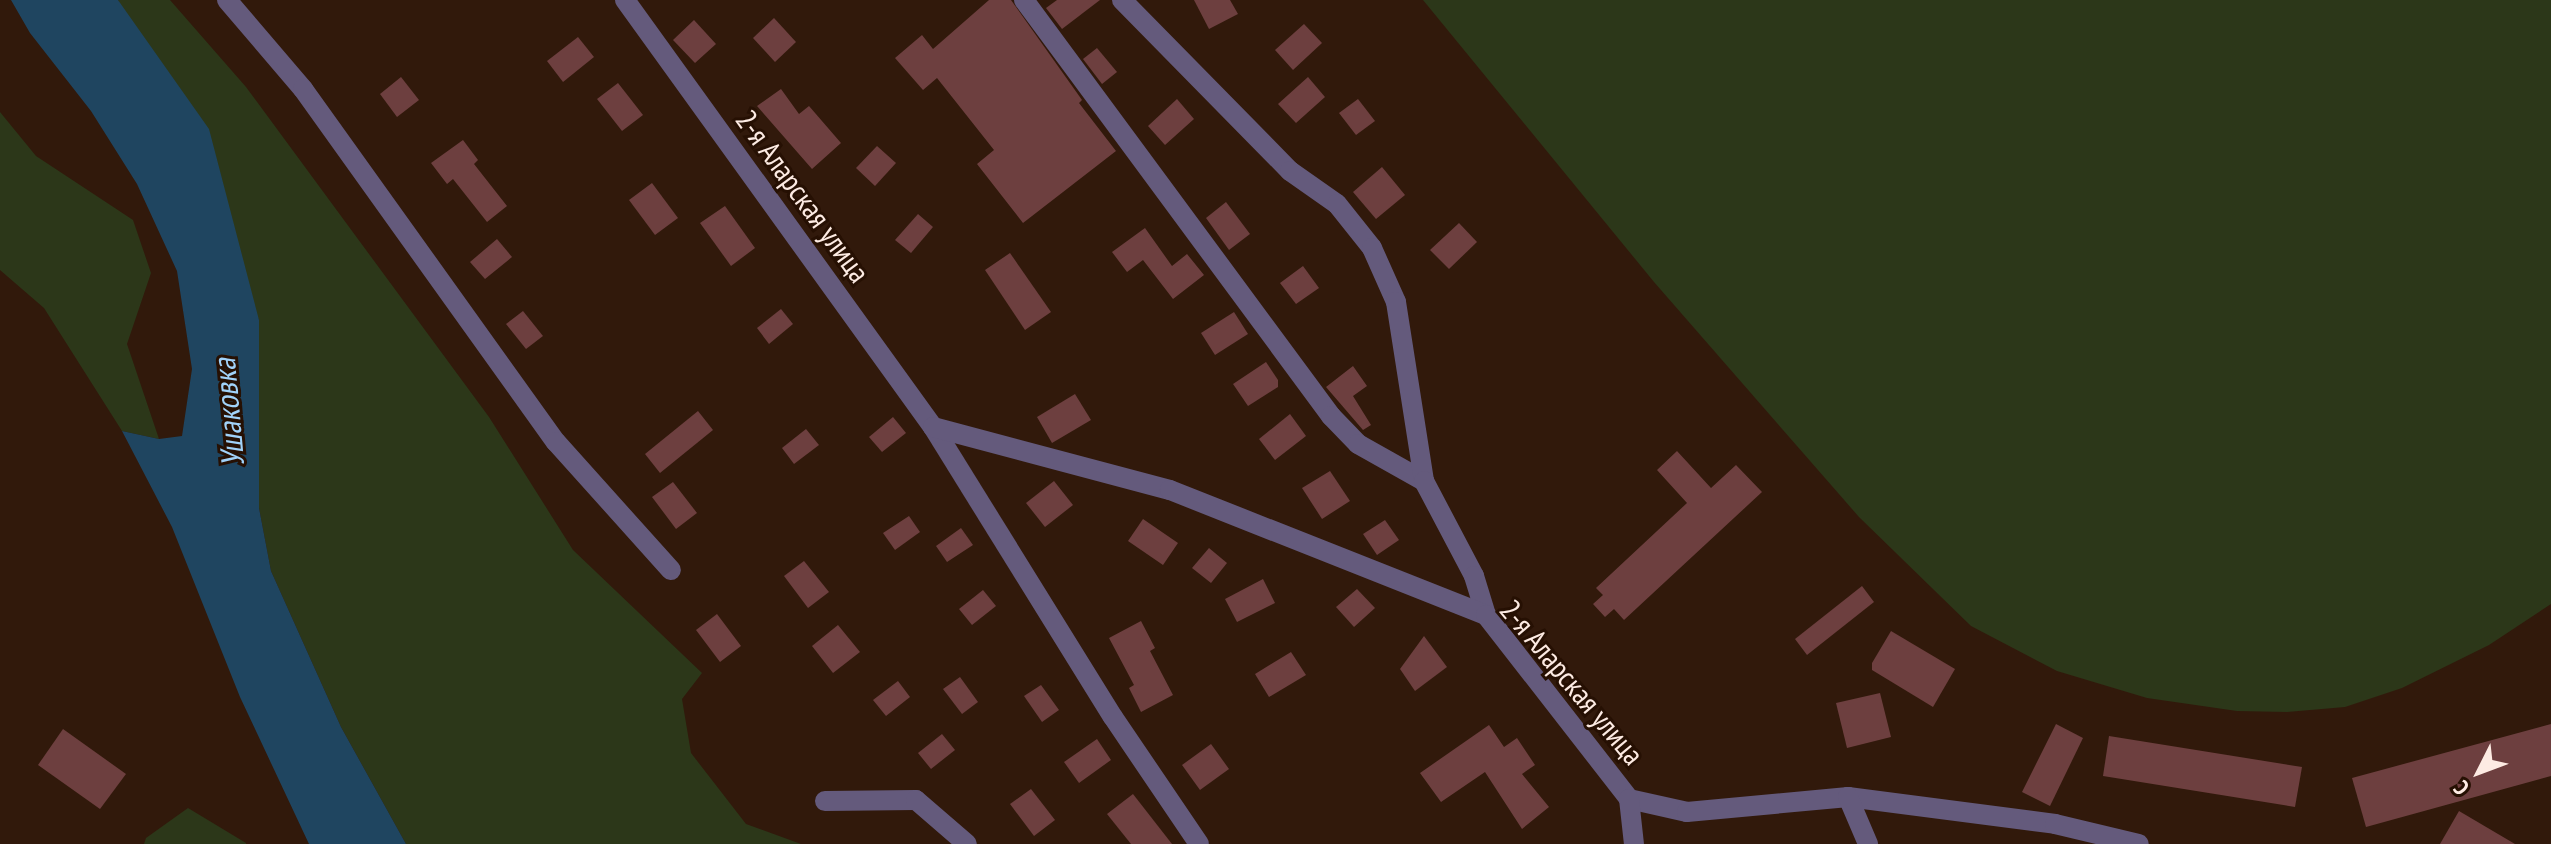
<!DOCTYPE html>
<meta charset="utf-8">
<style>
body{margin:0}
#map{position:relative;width:2551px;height:844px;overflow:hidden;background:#31190b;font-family:"PT Sans Narrow",sans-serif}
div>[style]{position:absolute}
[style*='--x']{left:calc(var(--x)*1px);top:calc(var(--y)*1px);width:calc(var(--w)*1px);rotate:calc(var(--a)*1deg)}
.green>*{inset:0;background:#2c3719}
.water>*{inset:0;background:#1f4560}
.building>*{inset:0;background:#6d3f3f}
.minor>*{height:20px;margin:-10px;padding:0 10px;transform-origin:10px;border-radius:10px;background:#645a7c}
span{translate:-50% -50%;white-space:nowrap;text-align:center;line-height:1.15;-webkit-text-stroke:6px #261003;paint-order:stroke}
.street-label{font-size:30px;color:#fdebe3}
.water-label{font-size:32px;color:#a1d2f9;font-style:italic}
.north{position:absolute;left:2439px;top:732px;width:80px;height:80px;-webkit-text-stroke:6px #261003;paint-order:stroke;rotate:228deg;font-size:22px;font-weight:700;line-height:32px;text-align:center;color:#fdebe3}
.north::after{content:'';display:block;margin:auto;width:28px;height:36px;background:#fdebe3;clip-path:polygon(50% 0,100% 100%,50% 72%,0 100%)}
</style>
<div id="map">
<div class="green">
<i style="clip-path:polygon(118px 0,170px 0,246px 87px,489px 417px,573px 550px,702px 673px,682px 699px,691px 753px,746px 824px,801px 844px,406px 844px,341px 727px,271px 571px,259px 508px,259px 320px)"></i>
<i style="clip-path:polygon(1423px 0,2551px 0,2551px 604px,2489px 645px,2402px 688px,2345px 707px,2287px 712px,2237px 711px,2147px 698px,2057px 671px,1971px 626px,1859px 517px,1654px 282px)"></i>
<i style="clip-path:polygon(0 112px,36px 156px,133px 220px,151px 273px,127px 344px,159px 439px,122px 431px,44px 308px,0 270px)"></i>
<i style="clip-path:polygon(188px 808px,246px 843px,246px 844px,144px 844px,146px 838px)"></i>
</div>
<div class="water">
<i style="clip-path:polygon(11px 0,118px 0,209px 129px,259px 320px,259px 508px,271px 571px,341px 727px,406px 844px,309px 844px,240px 697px,172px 527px,122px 431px,159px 439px,182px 436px,192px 369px,177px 271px,137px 184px,91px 111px,30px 33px)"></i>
</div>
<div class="building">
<i style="clip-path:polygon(989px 0,1011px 0,1082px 100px,1079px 103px,1116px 151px,1023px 223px,977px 164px,994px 150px,937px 78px,923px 90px,895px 58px,922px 35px,933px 49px)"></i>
<i style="clip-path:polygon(1057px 0,1100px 0,1062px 29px,1046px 8px)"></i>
<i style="clip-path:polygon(1194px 0,1230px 0,1238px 14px,1209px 29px)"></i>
<i style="clip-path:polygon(774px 18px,796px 42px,775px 62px,753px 38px)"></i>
<i style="clip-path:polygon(694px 20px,716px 44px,695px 63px,673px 40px)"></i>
<i style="clip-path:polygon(1304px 24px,1322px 43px,1293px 70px,1275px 50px)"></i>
<i style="clip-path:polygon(578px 37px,594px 57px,563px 82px,547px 61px)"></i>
<i style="clip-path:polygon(1097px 48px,1117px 72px,1102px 84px,1083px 59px)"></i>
<i style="clip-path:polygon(401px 77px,419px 100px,397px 117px,380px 94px)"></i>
<i style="clip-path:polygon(1308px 77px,1325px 97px,1296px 123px,1278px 104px)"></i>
<i style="clip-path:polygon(618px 83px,643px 115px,622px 131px,597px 99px)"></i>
<i style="clip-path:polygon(781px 89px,799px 114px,809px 106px,841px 143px,812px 169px,757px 106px)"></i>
<i style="clip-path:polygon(1177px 99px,1194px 119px,1165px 145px,1148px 126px)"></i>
<i style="clip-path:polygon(1358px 99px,1375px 121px,1356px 135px,1339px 113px)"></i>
<i style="clip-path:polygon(463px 140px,478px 160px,474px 164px,507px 206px,487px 222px,453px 179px,447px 184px,431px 163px)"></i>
<i style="clip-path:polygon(877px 146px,896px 163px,875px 186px,856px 168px)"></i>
<i style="clip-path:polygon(1382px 167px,1405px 195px,1376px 219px,1353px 192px)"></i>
<i style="clip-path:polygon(652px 183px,678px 218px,655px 235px,629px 200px)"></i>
<i style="clip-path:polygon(1226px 202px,1250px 234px,1229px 250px,1206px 218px)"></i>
<i style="clip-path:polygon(725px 206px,755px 248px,731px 266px,700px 223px)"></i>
<i style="clip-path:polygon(918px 214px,933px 227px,911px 253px,895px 240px)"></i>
<i style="clip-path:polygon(1459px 223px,1477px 242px,1449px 269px,1430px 250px)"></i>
<i style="clip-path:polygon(1145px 228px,1172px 266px,1187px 254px,1204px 275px,1173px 299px,1143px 260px,1127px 272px,1112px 252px)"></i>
<i style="clip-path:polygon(497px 239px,512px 257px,485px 279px,470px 262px)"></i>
<i style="clip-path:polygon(1010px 253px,1051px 312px,1025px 330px,985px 270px)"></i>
<i style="clip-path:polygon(1303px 266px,1319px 288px,1296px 304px,1280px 283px)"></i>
<i style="clip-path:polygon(781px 309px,793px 324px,769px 344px,757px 328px)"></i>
<i style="clip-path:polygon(523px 311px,543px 336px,526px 349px,506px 324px)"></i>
<i style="clip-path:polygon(1234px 312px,1248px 334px,1215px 355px,1201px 333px)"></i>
<i style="clip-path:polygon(1266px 362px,1278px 380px,1278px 387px,1248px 406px,1233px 384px)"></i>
<i style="clip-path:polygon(1353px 366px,1367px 386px,1353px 396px,1371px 425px,1363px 430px,1326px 387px)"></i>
<i style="clip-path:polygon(1075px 394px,1091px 420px,1052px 443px,1037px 417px)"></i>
<i style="clip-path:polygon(698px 411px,713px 430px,660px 473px,645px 454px)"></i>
<i style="clip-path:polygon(1290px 414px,1306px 436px,1275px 460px,1259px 439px)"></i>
<i style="clip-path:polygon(893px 417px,906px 433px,882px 452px,869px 437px)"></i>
<i style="clip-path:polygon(806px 429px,819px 445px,794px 464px,782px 448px)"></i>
<i style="clip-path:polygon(1677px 451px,1711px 488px,1736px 465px,1762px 492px,1624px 620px,1614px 609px,1605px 617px,1593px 604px,1603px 595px,1596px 588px,1687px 503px,1657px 470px)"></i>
<i style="clip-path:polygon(1330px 471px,1350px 501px,1322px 519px,1302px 488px)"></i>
<i style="clip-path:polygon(1054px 481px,1073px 505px,1045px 527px,1026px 503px)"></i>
<i style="clip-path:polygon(673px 482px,697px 513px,676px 529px,652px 497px)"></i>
<i style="clip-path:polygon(909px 516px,920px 532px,895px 550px,883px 533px)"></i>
<i style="clip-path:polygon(1143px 519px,1178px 543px,1163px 565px,1128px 541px)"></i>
<i style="clip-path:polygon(1385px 520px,1399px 540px,1377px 555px,1363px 534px)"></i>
<i style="clip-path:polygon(961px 528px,973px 545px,947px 562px,936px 546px)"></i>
<i style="clip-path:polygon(1209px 548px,1227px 563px,1211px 583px,1192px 568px)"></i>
<i style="clip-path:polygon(804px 561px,829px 592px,808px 608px,784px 576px)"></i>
<i style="clip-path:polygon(1263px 579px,1275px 603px,1237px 622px,1225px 599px)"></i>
<i style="clip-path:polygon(1862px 586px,1874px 602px,1807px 655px,1795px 639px)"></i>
<i style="clip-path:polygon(1357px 589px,1375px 608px,1354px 627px,1336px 607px)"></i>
<i style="clip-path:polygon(983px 590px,996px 606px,972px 625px,959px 609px)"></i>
<i style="clip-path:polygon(717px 614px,741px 646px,720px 662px,696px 630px)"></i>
<i style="clip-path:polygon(1141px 621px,1155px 648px,1150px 651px,1173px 695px,1141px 712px,1129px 688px,1134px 685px,1109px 638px)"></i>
<i style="clip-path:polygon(838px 625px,860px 652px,833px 673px,812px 646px)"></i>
<i style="clip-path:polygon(1891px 631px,1955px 669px,1933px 707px,1872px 670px,1872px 663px)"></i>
<i style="clip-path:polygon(1424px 636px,1447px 667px,1415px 691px,1400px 669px)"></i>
<i style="clip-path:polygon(1291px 652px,1306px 675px,1269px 697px,1255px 674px)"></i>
<i style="clip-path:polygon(960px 677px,978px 702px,962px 714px,943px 689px)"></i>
<i style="clip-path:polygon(898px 681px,910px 697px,886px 716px,873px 700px)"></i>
<i style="clip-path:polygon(1041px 685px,1059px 710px,1042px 722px,1024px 696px)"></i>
<i style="clip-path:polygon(1880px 693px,1891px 737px,1847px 748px,1836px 703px)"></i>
<i style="clip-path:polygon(2056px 724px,2083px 738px,2050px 806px,2022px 792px)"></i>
<i style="clip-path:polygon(2551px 724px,2551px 776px,2366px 827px,2352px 778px)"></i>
<i style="clip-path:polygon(1489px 725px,1504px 747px,1517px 738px,1535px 765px,1522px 774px,1549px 807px,1522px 829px,1485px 772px,1441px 802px,1420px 773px)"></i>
<i style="clip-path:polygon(63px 729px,126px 774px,100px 809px,38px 765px)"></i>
<i style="clip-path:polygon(942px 734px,955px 750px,931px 769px,918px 753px)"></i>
<i style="clip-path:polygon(2109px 736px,2302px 767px,2295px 807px,2103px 776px)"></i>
<i style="clip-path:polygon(1097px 739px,1111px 760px,1079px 783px,1064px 762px)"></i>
<i style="clip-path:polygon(1211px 744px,1229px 769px,1200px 790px,1182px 765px)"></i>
<i style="clip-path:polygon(1031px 789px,1055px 820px,1034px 836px,1010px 804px)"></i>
<i style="clip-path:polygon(1133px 794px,1172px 844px,1131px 844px,1107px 814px)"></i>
<i style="clip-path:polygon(2459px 811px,2515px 844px,2440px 844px)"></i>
</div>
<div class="minor">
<i style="--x:227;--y:0;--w:117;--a:49.5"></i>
<i style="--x:303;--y:89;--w:434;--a:54.4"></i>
<i style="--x:556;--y:442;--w:172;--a:48.1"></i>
<i style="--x:625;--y:0;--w:526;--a:54.2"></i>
<i style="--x:933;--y:427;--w:341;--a:58.2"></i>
<i style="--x:1113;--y:717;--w:153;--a:55.9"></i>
<i style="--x:1024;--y:0;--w:517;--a:53.57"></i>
<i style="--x:1331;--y:416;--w:39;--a:46"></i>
<i style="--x:1358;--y:444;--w:76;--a:29.3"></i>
<i style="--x:1122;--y:0;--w:240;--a:45.5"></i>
<i style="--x:1290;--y:171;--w:57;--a:35.1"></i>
<i style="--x:1337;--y:204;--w:56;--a:51.5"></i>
<i style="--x:1372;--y:248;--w:59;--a:66"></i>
<i style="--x:1396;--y:302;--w:181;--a:81.1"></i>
<i style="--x:1424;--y:481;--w:107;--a:62.2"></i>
<i style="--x:1474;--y:576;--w:41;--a:72.9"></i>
<i style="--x:933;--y:427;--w:245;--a:14.9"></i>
<i style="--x:1170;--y:490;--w:340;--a:21.6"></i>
<i style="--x:1486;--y:615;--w:233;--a:52.1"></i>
<i style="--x:1629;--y:799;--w:59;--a:12.6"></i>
<i style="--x:1687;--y:812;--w:162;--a:-5.3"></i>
<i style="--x:1848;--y:797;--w:209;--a:7.4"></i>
<i style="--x:2055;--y:824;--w:86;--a:13.4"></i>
<i style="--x:1848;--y:797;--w:51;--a:66.9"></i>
<i style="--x:1629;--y:799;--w:45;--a:83.7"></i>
<i style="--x:825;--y:801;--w:91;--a:-0.6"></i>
<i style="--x:916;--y:800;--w:67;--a:40.8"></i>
</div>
<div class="street-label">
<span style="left:803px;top:196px;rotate:54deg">2-я Аларская улица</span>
<span style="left:1572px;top:682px;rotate:50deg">2-я Аларская улица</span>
</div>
<div class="water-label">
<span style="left:228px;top:413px;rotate:-95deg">Ушаковка</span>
</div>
<div class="north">С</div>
</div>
